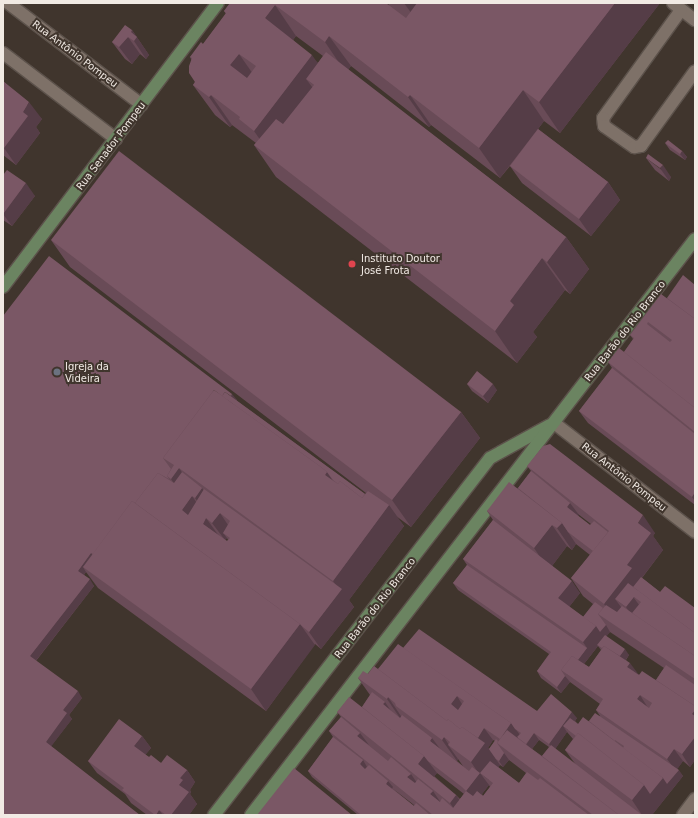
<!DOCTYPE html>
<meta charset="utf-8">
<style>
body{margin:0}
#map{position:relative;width:698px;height:818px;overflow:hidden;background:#40352d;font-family:"DejaVu Sans",sans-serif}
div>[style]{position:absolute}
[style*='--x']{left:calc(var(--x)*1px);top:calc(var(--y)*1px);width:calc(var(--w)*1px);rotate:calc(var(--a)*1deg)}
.roads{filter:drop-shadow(1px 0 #5c524b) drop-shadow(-1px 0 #5c524b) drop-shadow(0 1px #5c524b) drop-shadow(0 -1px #5c524b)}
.lane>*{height:12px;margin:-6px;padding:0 6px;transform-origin:6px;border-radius:6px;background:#7e7168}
.street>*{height:12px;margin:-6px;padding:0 6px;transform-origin:6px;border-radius:6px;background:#7e7168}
.secondary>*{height:12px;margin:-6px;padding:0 6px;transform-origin:6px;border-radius:6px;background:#6b8461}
.wall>*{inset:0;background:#694b57}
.shaded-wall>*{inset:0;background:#553d47}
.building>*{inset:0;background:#7a5765}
.dots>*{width:11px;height:11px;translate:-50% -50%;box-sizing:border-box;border:2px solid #40352d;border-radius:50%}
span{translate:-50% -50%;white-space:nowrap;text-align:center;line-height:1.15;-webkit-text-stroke:4px #40352d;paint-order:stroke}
.street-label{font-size:10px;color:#f1eae4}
.poi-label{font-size:10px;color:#f1eae4}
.left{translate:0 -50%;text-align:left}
.frame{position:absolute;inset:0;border:4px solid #f1eae4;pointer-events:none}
</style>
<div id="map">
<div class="roads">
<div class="lane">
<i style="--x:673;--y:3;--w:28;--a:38"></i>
<i style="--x:681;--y:10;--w:133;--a:125.8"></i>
<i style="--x:603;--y:118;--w:8;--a:83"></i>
<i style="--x:604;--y:126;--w:37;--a:35"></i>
<i style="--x:634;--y:147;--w:7;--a:-8"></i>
<i style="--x:641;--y:146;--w:92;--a:-54.2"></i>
</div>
<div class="street">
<i style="--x:8;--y:3;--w:168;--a:37.3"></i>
<i style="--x:3;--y:53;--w:142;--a:37.3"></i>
<i style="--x:554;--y:423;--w:178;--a:37.7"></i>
<i style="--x:683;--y:815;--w:20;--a:-53"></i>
</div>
<div class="secondary">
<i style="--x:3;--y:287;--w:356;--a:-52.9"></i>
<i style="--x:214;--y:815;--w:451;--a:-52.3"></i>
<i style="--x:490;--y:458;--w:68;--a:-28.8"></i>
<i style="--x:251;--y:815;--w:727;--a:-52.37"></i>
</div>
</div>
<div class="wall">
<i style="clip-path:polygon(evenodd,230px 3px,389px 6px,388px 3px,660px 3px,560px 133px,544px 121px,538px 129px,608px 182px,620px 200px,591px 236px,522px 183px,510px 166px,500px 178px,431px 125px,429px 127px,351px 66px,348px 70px,566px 237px,589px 269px,570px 294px,565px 290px,533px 332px,537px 337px,517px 363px,276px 177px,254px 145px,256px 143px,232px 125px,230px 127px,215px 115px,193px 85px,195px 82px,191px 59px,190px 57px,203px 44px,226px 14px,224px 11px,230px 3px,296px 36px,323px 56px,318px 63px,293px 40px,296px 36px)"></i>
<i style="clip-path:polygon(132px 30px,149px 55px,146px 59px,140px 54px,132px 64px,125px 59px,112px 42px)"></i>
<i style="clip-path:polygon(3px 81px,42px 119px,36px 127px,40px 133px,16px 165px,3px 155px)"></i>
<i style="clip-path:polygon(665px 143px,682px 151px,687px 157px,685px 160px,670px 150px)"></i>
<i style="clip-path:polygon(646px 158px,671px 177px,669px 181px,655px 170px)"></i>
<i style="clip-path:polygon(3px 175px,35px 196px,12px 226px,3px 220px)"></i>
<i style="clip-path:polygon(evenodd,51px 240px,461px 412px,480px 438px,411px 527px,396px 516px,404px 526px,349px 600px,354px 607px,321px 649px,315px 644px,266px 711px,98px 588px,86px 572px,84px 575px,94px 586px,36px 661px,82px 698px,69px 715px,72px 719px,51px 746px,3px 815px,3px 316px,237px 400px,237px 401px,365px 494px,366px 493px,70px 267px,51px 240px,227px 538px,228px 540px,227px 541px,225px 540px,227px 538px)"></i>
<i style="clip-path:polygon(695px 285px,695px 505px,588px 423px,579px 411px,612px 368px,608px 362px,624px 352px,633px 339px,630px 335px,667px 298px)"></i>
<i style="clip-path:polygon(467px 384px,497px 390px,488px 403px,472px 391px)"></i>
<i style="clip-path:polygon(evenodd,527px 466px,655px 533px,653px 536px,663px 550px,642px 578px,660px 592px,695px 608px,695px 760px,690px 767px,683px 761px,677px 769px,683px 776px,652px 815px,358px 815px,312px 777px,308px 771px,333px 737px,329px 731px,341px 717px,337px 712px,362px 707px,370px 695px,358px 678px,368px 674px,378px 669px,403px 648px,537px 711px,577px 718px,575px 721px,578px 724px,589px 721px,600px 716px,596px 710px,600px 704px,570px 682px,561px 693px,541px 678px,537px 671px,549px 654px,458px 590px,453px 583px,467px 565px,463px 559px,493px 520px,487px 511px,518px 488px,531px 471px,527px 466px,578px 514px,591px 524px,590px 525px,578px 516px,578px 514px,527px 466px,576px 544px,590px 555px,571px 578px,583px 596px,593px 604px,583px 617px,569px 607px,580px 593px,552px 566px,567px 546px,572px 550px,576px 544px,527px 466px,610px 632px,664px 668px,656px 680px,637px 674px,626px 660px,629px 655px,606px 636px,610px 632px,527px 466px,598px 646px,601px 650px,589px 667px,584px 664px,598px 646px,527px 466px,567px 732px,573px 739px,565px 750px,576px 765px,555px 749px,567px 732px,527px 466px,493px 740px,495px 741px,489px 749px,488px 748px,493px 740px,527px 466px,539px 740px,549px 747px,542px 756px,532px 749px,539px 740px,527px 466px,458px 759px,463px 766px,457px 761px,458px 759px,527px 466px,509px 760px,526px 773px,519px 783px,498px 767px,500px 765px,503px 767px,509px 760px,527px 466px,437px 773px,464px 794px,460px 799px,456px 795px,434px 776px,437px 773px,527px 466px,489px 785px,490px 787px,483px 796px,482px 794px,489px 785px,527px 466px,392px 788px,414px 805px,414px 806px,392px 788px)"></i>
<i style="clip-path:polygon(142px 736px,151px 748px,145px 755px,161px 763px,187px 770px,195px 782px,190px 790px,191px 792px,190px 794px,197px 804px,189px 815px,147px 815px,131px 803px,125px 794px,97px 773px,88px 761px)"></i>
</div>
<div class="shaded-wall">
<i style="clip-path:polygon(404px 3px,416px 3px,431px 24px,425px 32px)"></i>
<i style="clip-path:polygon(615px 3px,660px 3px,560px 133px,539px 102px)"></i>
<i style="clip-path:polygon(275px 5px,296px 36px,286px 49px,265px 18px)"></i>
<i style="clip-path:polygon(132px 30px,149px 55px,146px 59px,134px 41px,131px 32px)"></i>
<i style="clip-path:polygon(329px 36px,351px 66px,346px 73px,325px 42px)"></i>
<i style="clip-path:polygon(128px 37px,140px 54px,132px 64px,119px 47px)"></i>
<i style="clip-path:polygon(239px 54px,260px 84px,251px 95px,230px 65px)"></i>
<i style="clip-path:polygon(312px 55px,333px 85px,314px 85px,306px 79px,322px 100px,275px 161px,254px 131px)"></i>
<i style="clip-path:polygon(523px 90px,544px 121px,500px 178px,479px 148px)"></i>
<i style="clip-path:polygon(211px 95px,232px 125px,230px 127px,209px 97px)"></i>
<i style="clip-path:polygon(410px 95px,431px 125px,429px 127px,408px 97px)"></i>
<i style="clip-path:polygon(29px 102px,42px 119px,36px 127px,40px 133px,16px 165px,4px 148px,23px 112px)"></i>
<i style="clip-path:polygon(682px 151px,687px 157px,685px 160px,680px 154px)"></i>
<i style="clip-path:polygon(663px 165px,671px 177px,669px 181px,660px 168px)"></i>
<i style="clip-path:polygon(608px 182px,620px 200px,591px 236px,579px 219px)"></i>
<i style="clip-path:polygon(26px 183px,35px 196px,12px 226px,3px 214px)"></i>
<i style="clip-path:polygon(566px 237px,589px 269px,570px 294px,547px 262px)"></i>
<i style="clip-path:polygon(542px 258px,565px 290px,533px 332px,537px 337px,517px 363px,495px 331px,510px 301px)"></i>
<i style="clip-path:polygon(493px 384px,497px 390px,488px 403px,483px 396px)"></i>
<i style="clip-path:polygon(232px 394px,237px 400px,231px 408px,225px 403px)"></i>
<i style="clip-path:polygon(461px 412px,480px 438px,411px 527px,392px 500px)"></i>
<i style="clip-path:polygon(179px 468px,194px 490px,186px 501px,171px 479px)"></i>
<i style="clip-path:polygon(327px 472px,339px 490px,325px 475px)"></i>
<i style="clip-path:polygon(202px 488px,214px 505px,207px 515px,195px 498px)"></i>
<i style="clip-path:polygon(695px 492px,695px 501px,692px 497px)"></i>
<i style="clip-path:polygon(192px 496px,204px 513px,194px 528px,182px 510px)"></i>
<i style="clip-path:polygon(570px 503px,579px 515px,576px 519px,567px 507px)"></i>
<i style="clip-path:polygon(389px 505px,404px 526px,349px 600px,354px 607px,321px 649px,309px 632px,340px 591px,333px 581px)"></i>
<i style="clip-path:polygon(220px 513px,232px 531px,223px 533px,227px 538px,225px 540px,212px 523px)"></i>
<i style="clip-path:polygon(643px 515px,655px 533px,653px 536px,663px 550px,640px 580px,636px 595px,634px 598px,642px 609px,632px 616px,626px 607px,615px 599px,624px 611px,613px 617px,604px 604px,627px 565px,638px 523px)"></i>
<i style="clip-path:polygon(206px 518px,219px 536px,203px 524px)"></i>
<i style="clip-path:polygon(562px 523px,576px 544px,572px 550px,557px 528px)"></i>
<i style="clip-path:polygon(552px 525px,567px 546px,549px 570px,534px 548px)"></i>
<i style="clip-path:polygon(91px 553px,96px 559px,83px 567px,86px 572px,82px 577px,78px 571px)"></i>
<i style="clip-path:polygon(90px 579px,94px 586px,34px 663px,30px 656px)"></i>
<i style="clip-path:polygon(572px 581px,580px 593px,566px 611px,558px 598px)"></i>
<i style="clip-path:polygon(300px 624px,315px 645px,266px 711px,251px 689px)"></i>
<i style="clip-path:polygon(606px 625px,610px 632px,599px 646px,597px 645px,598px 646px,573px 678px,567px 674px,587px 648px,583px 642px,596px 626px)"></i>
<i style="clip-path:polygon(625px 649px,629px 655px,622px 665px,618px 658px)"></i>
<i style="clip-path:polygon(630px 663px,639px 675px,627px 667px)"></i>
<i style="clip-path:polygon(565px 676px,570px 682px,561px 693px,557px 687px)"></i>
<i style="clip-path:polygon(78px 691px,82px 698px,69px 715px,72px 719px,50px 748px,46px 742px,63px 710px)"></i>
<i style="clip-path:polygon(640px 695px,648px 708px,637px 699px)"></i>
<i style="clip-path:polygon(457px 696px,465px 709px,460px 717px,451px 704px)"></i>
<i style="clip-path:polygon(388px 697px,403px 719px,402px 721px,387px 699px)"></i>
<i style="clip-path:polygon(385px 702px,393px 714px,383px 704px)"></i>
<i style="clip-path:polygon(695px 710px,695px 718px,692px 714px)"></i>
<i style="clip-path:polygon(572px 712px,577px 718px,568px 730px,563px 726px,567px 732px,554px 751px,549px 744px)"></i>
<i style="clip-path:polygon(511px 723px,520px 735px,515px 742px,503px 735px)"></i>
<i style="clip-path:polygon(484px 728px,493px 740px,488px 748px,500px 765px,489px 780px,480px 773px,489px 785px,475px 803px,466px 791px,479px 774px,471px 762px,475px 741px)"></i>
<i style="clip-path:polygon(360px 733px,369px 745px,357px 736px)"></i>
<i style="clip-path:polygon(534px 733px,539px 740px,528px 754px,524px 748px)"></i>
<i style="clip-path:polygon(142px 736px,151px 748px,143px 758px,134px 746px)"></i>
<i style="clip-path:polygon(444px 737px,450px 747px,448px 745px,458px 759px,457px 761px,442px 740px)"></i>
<i style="clip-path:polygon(695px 737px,695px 760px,690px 767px,682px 754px)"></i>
<i style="clip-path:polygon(432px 738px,441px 750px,430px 741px)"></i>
<i style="clip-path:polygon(674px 749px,683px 761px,676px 771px,667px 759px)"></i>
<i style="clip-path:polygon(504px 753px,509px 760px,503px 767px,499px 761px)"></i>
<i style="clip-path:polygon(424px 756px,437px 773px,431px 781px,418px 764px)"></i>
<i style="clip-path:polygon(363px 760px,367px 767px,364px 771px,360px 764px)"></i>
<i style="clip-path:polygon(187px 770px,195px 782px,190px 790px,191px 792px,190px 794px,197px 804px,189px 815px,171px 815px,180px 778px)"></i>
<i style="clip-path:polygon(679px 770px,683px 776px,652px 815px,642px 815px,632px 800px,644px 785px)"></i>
<i style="clip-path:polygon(411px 774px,419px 786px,416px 790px,407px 777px)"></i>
<i style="clip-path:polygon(388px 781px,393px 787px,391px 790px,386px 784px)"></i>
<i style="clip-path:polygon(433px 791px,441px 803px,430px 794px)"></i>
<i style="clip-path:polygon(456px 795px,468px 812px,458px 815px,450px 803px)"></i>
<i style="clip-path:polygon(159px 810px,163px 815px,156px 815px)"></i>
</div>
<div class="building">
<i style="clip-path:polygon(evenodd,230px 3px,386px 3px,406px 18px,417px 3px,615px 3px,539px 102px,523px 90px,479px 148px,410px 95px,408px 97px,329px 36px,325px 42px,275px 5px,265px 18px,312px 55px,254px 131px,239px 119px,240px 117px,211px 95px,209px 97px,193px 85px,195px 82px,189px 73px,189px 66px,192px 58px,190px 57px,201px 42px,203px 44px,226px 13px,224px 11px,230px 3px,239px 54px,256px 66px,247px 78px,230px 65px,239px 54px)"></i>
<i style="clip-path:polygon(125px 25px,132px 30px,131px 32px,137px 37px,134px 41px,128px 37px,119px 47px,112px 42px)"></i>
<i style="clip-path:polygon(326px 52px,566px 237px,547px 262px,542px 258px,510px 301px,514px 305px,495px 331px,254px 145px,276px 119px,283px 124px,314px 85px,306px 79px)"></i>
<i style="clip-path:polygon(3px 81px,29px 102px,23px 112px,28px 116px,4px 148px,3px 147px)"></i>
<i style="clip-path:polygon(538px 129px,608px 182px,579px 219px,510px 166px)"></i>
<i style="clip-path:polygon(668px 140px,682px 151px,680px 154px,665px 143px)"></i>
<i style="clip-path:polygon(119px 151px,461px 412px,392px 500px,51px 240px)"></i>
<i style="clip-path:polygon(648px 154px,663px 165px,660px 168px,646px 158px)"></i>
<i style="clip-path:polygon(7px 170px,26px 183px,3px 214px,3px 175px)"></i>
<i style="clip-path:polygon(49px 256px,232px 394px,231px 396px,225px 392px,222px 396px,214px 390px,163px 458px,171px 469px,167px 476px,169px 479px,158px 473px,135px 503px,132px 501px,93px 554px,91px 553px,78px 571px,90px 579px,30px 656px,78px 691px,63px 710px,67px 713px,46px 742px,140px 815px,4px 815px,3px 814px,3px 687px,4px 686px,3px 686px,3px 316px)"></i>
<i style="clip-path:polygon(683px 275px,695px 285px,695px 319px,667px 298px)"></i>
<i style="clip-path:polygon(evenodd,661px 294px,695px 319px,695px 408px,624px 352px,634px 338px,630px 335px,661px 294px,648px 322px,672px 340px,670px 342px,647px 324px,648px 322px)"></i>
<i style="clip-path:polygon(619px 348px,695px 408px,695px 432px,608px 362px)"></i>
<i style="clip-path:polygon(612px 368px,695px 434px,695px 492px,692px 497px,579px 411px)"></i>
<i style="clip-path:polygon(477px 371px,493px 384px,483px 396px,467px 384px)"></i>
<i style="clip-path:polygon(214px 390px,321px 467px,327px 472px,325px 475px,338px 484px,340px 481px,362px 498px,368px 491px,389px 505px,333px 581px,179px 468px,171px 479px,167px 476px,174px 465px,163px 458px)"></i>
<i style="clip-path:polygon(225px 392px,365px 494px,362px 498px,340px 481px,338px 484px,333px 480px,327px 472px,321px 467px,222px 396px)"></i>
<i style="clip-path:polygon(550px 444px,643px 515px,638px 523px,651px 533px,627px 565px,632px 568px,604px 604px,571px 578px,609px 531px,527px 466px,543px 446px)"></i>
<i style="clip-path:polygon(531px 471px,570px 503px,567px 507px,590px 525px,594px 521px,608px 532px,593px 551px,568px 532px,562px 523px,518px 488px)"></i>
<i style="clip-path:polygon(evenodd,182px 472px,202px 488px,195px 498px,192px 496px,182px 510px,188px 515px,204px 489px,342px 589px,309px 632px,303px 627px,300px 624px,135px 503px,158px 473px,174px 483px,182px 472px,220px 513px,230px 521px,223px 533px,230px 538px,227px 541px,203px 524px,206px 518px,212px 523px,220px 513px)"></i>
<i style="clip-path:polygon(509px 482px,562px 523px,557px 528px,552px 525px,534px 548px,487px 511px)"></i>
<i style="clip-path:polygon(132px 501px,300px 624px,251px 689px,83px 567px)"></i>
<i style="clip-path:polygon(493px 520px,572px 581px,558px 598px,596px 626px,583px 642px,463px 559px)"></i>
<i style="clip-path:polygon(467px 565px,587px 648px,578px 660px,572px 656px,561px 670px,565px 676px,557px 687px,537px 671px,551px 652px,453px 583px)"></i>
<i style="clip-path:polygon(641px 577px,660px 592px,665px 586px,695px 608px,695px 633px,633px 587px)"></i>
<i style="clip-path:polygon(628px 583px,695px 633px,695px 656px,632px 613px,641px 602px,634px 597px,626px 607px,615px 599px)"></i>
<i style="clip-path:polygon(595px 602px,603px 608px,598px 614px,606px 625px,600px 632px,596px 626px,583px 617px)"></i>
<i style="clip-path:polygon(606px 605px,617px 612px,622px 606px,695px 656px,695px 679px,598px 614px)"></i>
<i style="clip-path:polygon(419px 629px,537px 711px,551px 694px,572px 712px,549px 744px,534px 733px,526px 744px,517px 737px,521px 733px,515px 729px,511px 723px,403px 648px)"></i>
<i style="clip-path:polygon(605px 635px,625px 649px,620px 656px,604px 646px,602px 648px,597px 645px)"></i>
<i style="clip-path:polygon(evenodd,398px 644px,511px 723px,500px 739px,484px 728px,478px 738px,462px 727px,460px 729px,448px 719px,447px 721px,378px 669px,398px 644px,457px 696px,464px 701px,458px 710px,451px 704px,457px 696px)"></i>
<i style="clip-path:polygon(evenodd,604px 646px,630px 663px,627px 667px,639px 675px,642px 671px,695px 706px,695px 710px,692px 714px,695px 716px,695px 737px,682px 754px,674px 749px,667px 759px,596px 710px,603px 699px,561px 670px,572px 656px,589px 667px,604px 646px,640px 695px,652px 703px,649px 708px,637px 699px,640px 695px)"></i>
<i style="clip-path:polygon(666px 665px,695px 685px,695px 706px,656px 680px)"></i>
<i style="clip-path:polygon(374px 666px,447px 721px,448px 719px,460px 729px,462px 727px,485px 743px,471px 762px,448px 745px,450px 742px,444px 737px,442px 740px,396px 706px,395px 703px,388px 697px,387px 699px,358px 678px,363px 671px,368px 674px)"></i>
<i style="clip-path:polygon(372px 692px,385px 702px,383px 704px,400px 718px,402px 715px,432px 738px,430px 741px,469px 771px,472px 767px,480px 773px,490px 761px,519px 783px,527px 772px,538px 780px,540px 778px,589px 815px,433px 815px,329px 731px,341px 717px,360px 733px,357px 736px,388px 761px,391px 757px,411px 774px,407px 777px,415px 783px,418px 779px,433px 791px,430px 794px,440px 802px,442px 798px,453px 808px,466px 791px,473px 796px,477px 791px,483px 796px,493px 783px,480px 773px,466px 791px,462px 787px,428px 761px,424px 756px,362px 707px)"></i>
<i style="clip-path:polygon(349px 697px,424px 756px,418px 764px,456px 795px,450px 803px,337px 712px)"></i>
<i style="clip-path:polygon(595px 713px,679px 770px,667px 784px,663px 778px,623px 748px,624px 746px,615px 740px,615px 741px,589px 721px)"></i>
<i style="clip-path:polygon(583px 717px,663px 778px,650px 794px,644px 785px,578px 733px,576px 736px,563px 726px,570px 718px,578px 724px)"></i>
<i style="clip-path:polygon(119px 719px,142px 736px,134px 746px,149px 757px,151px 755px,161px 763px,167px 755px,187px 770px,180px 778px,183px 780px,179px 785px,189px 792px,171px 815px,166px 815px,159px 810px,156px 815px,155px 815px,122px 790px,124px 788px,88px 761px)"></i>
<i style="clip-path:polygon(507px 730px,619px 815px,593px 815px,497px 743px)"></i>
<i style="clip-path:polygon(578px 733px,644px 785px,632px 800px,565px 750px)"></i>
<i style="clip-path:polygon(333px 737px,363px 760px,360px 764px,365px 769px,369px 765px,388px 781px,386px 784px,414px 806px,416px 803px,430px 815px,361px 815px,308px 771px)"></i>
<i style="clip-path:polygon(496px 739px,498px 741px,497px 743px,504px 753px,499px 761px,496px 759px,489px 749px)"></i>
<i style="clip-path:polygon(551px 745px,642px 815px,619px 815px,542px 756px)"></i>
<i style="clip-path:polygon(294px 768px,352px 815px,257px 815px)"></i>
</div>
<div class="dots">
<i style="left:352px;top:264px;background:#e0444e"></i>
<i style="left:57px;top:372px;background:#6b7280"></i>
</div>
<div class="street-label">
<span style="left:75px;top:54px;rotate:37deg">Rua Antônio Pompeu</span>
<span style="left:111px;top:146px;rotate:-53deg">Rua Senador Pompeu</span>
<span style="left:625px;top:331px;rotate:-52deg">Rua Barão do Rio Branco</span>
<span style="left:624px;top:477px;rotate:38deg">Rua Antônio Pompeu</span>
<span style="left:375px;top:608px;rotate:-52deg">Rua Barão do Rio Branco</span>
</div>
<div class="poi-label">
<span class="left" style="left:361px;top:264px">Instituto Doutor<br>José Frota</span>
<span class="left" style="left:65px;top:372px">Igreja da<br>Videira</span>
</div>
<div class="frame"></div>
</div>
